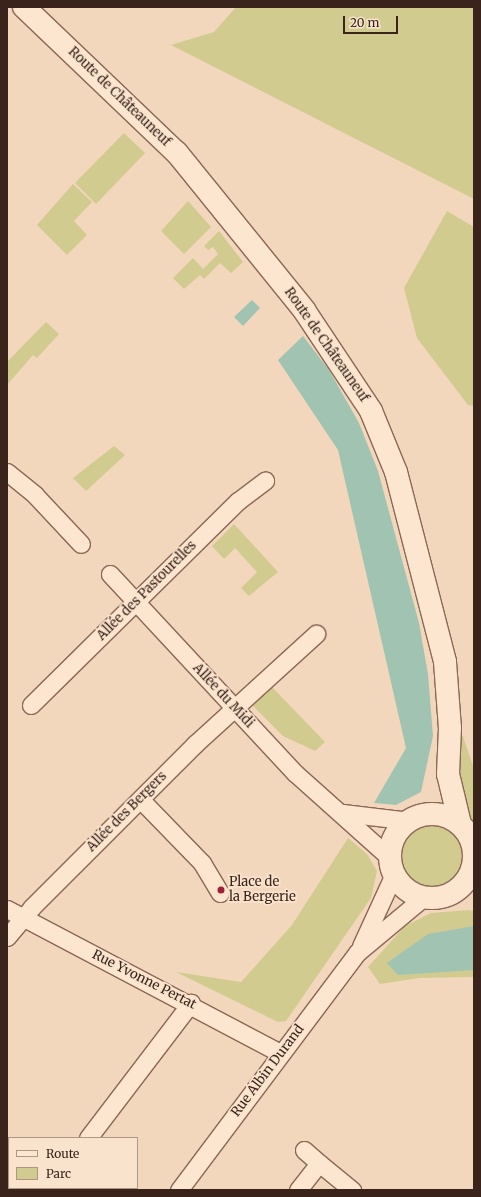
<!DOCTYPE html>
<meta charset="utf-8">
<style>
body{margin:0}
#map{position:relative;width:481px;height:1197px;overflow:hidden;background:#f2d7bd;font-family:Merriweather,serif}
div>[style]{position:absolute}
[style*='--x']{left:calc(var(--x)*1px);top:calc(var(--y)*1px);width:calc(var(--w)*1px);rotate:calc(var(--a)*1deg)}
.green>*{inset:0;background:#d1cb90}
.round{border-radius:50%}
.water>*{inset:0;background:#a1c3b2}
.roads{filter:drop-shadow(1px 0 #8b6754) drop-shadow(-1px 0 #8b6754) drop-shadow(0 1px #8b6754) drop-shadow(0 -1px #8b6754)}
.minor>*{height:17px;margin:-8.5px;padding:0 8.5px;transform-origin:8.5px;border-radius:8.5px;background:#fce6d0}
.secondary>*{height:22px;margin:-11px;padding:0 11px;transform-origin:11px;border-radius:11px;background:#fce6d0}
.secondary>.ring{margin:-11px;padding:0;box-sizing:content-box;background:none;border:22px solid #fce6d0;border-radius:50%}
.dots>*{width:11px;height:11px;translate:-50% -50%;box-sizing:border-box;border:2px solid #f9e3cd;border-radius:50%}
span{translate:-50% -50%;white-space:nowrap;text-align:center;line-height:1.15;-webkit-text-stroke:3.5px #f9e3cd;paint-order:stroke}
.street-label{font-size:13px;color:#39231a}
.poi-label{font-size:13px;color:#39231a}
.left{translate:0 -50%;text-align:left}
.frame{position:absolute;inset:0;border:8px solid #39231a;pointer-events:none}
.legend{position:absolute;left:8px;top:1137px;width:130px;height:52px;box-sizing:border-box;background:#f9e3cd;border:1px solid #ac9685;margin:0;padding:5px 7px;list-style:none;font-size:12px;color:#39231a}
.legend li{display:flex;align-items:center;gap:8px;height:20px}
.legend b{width:20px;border:1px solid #ac9685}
.scale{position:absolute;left:343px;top:16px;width:55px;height:18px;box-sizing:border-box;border:2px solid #39231a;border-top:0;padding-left:5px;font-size:12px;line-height:14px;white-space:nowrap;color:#39231a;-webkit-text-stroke:3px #f9e3cd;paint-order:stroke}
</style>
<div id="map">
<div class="green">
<i style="clip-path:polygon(236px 7px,474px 7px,474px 199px,171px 45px,214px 32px)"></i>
<i style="clip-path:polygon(124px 133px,145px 153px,96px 204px,75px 183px)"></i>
<i style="clip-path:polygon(73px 184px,92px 202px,74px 221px,87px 235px,67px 255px,37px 225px)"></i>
<i style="clip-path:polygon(188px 201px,211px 227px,184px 254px,161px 231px)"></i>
<i style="clip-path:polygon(447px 211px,474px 227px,474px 406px,468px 405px,417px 338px,404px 288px)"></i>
<i style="clip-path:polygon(219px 231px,243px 262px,231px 273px,220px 263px,204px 279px,200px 275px,184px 289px,173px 278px,193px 258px,203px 269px,218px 254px,213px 247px,208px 250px,204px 246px)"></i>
<i style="clip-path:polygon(46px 322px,59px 334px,37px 358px,33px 355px,7px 385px,7px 362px)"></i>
<i style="clip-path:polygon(114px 446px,125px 455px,86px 491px,73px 478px)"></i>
<i style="clip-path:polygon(234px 524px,278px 572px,249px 596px,241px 588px,257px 572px,235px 548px,224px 559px,212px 546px)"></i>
<i style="clip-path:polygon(270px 685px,325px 742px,315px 751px,283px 736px,251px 704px)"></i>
<i style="clip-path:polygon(463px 736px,474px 769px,474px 824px,458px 787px,458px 737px)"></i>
<i class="round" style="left:402px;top:826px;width:60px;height:60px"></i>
<i style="clip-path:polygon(348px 838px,367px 854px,377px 871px,371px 898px,286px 1021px,278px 1022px,176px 972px,241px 982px,292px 925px)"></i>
<i style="clip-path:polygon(469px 910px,474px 911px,474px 977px,419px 978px,380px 984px,368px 967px,405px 926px,431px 913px)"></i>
</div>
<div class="water">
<i style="clip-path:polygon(252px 300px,260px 308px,243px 326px,234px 317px)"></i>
<i style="clip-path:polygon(303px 336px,329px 370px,359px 423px,378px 471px,419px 623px,428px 674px,433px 736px,421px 792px,396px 805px,374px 803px,406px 748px,338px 450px,278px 360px)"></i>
<i style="clip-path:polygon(474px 926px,474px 970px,398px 975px,387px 963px,428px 934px)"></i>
</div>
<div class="roads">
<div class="minor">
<i style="--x:7;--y:472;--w:36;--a:39"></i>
<i style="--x:35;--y:495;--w:67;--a:46.8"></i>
<i style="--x:110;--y:574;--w:272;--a:47.1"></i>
<i style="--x:295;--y:773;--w:127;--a:41.8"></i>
<i style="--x:31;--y:705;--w:291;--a:-44.6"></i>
<i style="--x:238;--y:501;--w:34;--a:-37"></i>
<i style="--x:141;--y:800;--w:88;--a:45.9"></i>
<i style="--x:202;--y:863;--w:35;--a:59"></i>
<i style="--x:343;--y:813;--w:67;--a:6.8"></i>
<i style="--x:7;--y:909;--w:309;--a:27.8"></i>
<i style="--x:7;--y:937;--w:39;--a:-50"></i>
<i style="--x:32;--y:907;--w:231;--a:-45"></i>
<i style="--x:195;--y:744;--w:164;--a:-42.3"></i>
<i style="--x:361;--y:946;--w:79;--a:-65.4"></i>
<i style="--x:88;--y:1138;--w:170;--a:-52.7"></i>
<i style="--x:304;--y:1150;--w:20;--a:41"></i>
<i style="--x:7;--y:1163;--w:2;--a:27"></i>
<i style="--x:179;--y:1190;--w:298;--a:-53.1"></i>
<i style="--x:358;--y:952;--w:86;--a:-39.8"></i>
<i style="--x:298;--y:1190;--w:34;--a:-52"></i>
<i style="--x:319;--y:1163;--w:43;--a:39.3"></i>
</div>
<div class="secondary">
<i style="--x:24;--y:7;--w:211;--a:43.7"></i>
<i style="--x:177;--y:153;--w:202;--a:51"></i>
<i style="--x:304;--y:310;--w:121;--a:56.4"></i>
<i style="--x:371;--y:411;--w:66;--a:67.7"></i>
<i style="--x:396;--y:472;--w:196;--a:75.5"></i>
<i style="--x:445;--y:662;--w:66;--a:85.7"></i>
<i style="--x:450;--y:728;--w:46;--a:92.5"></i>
<i style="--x:448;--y:774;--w:51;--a:76.5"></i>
<i class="ring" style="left:390px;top:814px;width:62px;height:62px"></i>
</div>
</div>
<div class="dots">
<i style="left:221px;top:890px;background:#a01f39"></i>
</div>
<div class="street-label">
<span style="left:119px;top:97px;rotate:44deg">Route de Châteauneuf</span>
<span style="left:326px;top:345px;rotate:55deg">Route de Châteauneuf</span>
<span style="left:147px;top:591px;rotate:-45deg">Allée des Pastourelles</span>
<span style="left:223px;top:696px;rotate:47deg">Allée du Midi</span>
<span style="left:127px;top:812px;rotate:-45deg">Allée des Bergers</span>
<span style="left:144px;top:980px;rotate:27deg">Rue Yvonne Pertat</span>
<span style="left:268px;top:1071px;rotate:-53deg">Rue Albin Durand</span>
</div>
<div class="poi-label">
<span class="left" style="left:229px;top:890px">Place de<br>la Bergerie</span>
</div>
<div class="frame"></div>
<ul class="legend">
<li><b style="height:5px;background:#fce6d0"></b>Route</li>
<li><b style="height:11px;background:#d1cb90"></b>Parc</li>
</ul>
<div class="scale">20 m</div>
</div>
